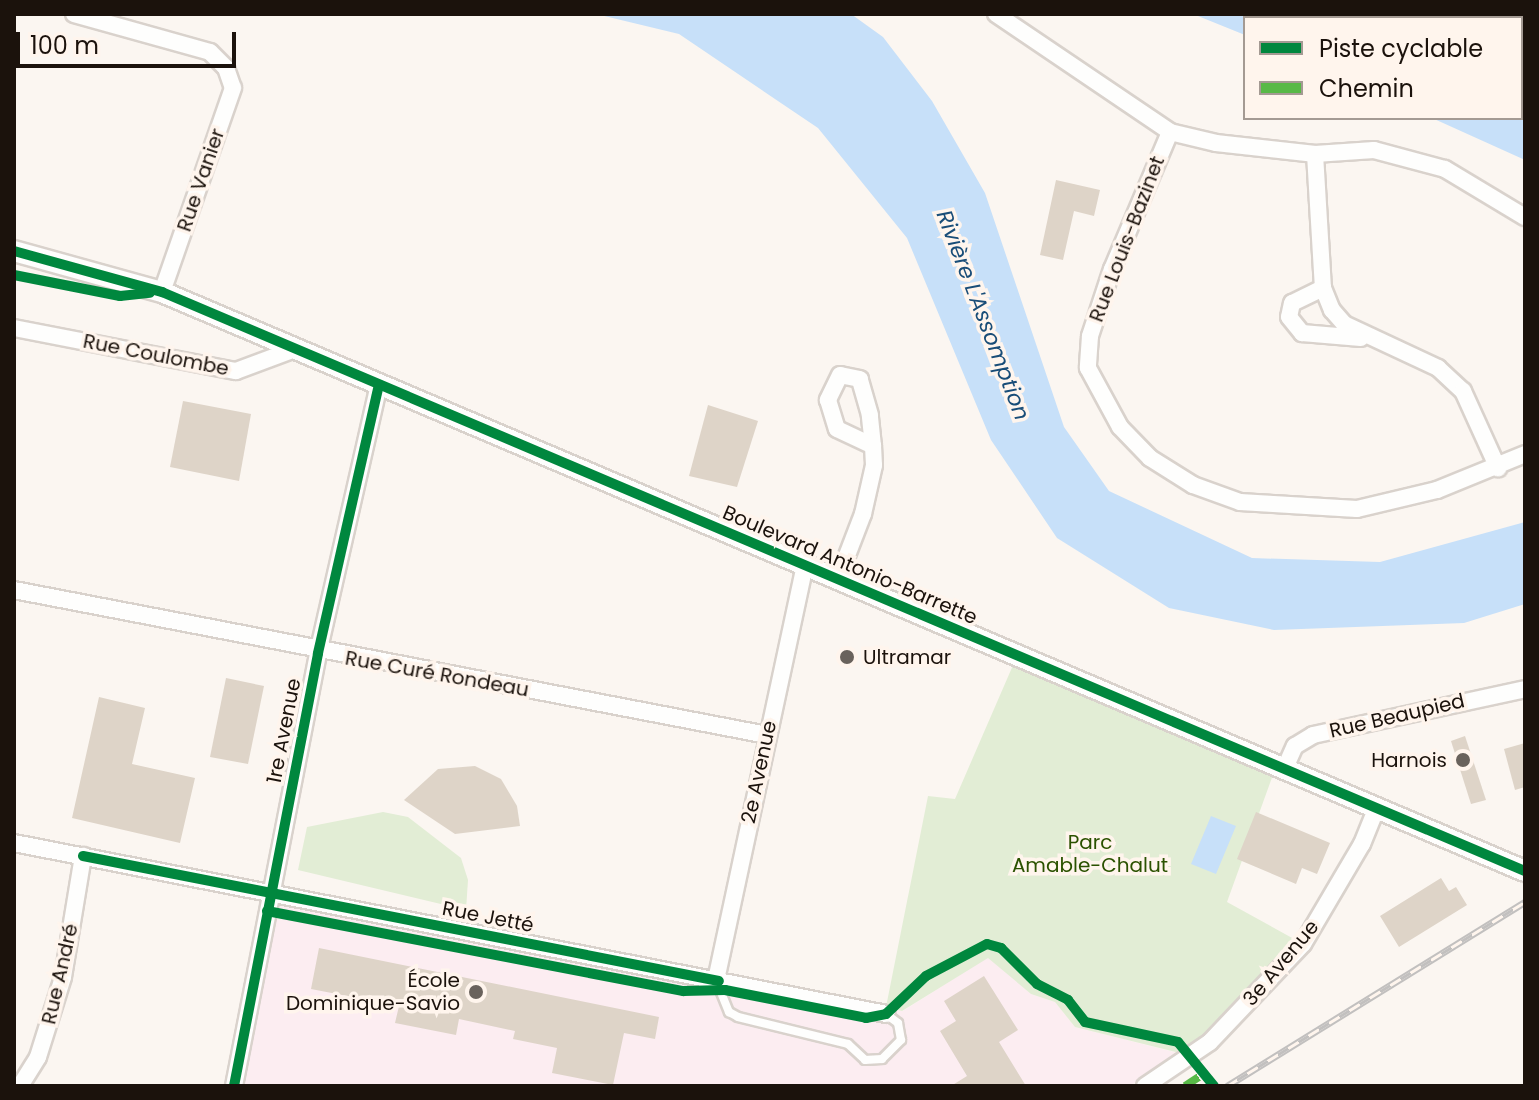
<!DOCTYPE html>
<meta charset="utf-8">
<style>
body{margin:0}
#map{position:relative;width:1539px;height:1100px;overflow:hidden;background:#fbf6f1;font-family:Poppins,sans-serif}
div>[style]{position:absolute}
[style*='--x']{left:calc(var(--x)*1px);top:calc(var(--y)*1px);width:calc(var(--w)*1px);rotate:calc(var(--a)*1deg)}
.education>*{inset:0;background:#fcedf1}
.green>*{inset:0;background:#e2edd5}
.water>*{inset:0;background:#c7e0f9}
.building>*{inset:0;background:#ded4c8}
.roads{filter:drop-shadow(2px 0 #d9d2cc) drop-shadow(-2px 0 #d9d2cc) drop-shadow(0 2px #d9d2cc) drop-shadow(0 -2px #d9d2cc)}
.service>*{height:8px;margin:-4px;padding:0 4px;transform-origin:4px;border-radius:4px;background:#fefefd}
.minor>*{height:16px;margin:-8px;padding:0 8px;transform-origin:8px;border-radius:8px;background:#fefefd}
.tertiary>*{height:20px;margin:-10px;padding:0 10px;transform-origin:10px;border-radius:10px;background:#fefefd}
.rail>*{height:7px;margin-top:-3.5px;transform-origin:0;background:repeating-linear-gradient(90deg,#fff5ed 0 12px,#c2c0bf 0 24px);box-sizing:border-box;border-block:2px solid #c2c0bf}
.quiet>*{height:8px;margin-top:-4px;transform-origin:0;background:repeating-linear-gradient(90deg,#58b947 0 16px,transparent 0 24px)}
.cycleway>*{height:10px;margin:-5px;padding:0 5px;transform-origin:5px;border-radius:5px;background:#00873e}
.dots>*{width:22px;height:22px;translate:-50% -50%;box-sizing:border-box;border:4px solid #fff5ed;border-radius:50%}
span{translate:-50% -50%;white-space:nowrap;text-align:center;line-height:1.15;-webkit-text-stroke:7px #fff5ed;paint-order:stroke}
.street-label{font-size:20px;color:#1b120c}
.poi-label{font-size:20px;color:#1b120c}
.left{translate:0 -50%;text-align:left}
.right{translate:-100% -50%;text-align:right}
.park-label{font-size:20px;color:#2b5201}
.water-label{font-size:22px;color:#194d78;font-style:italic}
.frame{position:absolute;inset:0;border:16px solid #1b120c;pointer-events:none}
.legend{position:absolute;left:1243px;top:16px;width:280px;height:104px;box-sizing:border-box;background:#fff5ed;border:2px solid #a49a93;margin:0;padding:10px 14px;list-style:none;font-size:24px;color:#1b120c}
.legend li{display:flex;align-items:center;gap:16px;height:40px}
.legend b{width:40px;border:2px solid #a49a93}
.scale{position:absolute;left:16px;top:32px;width:220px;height:36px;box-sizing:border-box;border:4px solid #1b120c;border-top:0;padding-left:10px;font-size:24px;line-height:28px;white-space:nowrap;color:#1b120c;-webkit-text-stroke:6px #fff5ed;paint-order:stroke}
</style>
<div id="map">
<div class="education">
<i style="clip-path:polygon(271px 893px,903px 1011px,988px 957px,1031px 994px,1055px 1002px,1075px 1027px,1182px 1054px,1129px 1086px,234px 1086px)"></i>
</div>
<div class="green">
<i style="clip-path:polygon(1017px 656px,1274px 772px,1227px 902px,1303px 944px,1192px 1056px,1075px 1027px,1055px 1002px,1031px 994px,988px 958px,902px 1011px,886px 1007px,928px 796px,955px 799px)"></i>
<i style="clip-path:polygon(383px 812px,408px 817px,461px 858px,468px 880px,466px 910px,298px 870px,307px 827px)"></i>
</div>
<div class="water">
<i style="clip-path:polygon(596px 14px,851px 14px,883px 37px,932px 101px,985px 193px,1064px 427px,1109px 491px,1252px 558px,1380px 562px,1525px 522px,1525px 604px,1464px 623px,1274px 630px,1169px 608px,1057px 538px,991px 440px,907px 238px,818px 128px,679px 34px)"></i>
<i style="clip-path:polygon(1193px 14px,1494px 14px,1509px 18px,1245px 18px,1245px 35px)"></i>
<i style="clip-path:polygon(1521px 21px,1525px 23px,1525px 160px,1432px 118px,1521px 118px)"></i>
<i style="clip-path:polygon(1211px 816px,1236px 826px,1216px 874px,1191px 864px)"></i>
</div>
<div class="building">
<i style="clip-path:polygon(1056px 180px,1100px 190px,1094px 216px,1074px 211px,1063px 260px,1040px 255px)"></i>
<i style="clip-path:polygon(183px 401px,251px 414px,239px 481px,170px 467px)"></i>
<i style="clip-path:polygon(708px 405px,758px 421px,737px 487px,689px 476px)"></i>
<i style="clip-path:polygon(226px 678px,264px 686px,248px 764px,210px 757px)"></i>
<i style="clip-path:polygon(99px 697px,145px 708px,132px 764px,195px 778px,180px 843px,72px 818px)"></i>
<i style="clip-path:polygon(1465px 736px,1486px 800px,1471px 804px,1451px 741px)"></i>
<i style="clip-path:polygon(1525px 743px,1525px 787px,1515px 790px,1504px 749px)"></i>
<i style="clip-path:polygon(475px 766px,501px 779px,517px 806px,520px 826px,455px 834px,404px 800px,438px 769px)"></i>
<i style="clip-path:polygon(1256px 812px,1330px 843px,1317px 874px,1302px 868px,1296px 884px,1237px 859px)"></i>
<i style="clip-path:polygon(1441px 878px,1449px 891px,1456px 887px,1467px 905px,1399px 947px,1380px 916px)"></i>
<i style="clip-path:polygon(319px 948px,659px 1017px,655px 1039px,624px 1033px,613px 1085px,552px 1073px,557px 1048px,513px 1039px,515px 1031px,459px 1019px,456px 1035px,395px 1023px,399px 1006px,311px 989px)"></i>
<i style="clip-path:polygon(984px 976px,1018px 1030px,999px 1042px,1026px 1086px,951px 1086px,967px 1076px,940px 1031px,956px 1021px,944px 1001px)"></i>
</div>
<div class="roads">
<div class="service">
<i style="--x:716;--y:980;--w:35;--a:68"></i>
<i style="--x:729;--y:1012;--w:10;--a:29"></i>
<i style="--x:738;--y:1017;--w:113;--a:13.8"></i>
<i style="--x:848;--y:1044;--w:23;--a:43"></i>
<i style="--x:865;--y:1060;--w:17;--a:-3"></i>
<i style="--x:882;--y:1059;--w:27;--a:-45"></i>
<i style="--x:901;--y:1040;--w:17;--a:-100"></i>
<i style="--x:898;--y:1023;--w:15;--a:-143"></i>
</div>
<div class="minor">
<i style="--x:74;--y:14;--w:141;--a:15.6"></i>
<i style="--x:210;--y:52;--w:23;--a:45"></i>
<i style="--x:226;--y:68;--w:21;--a:71"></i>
<i style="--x:233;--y:88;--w:216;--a:109.2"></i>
<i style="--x:996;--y:14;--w:210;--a:34.1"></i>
<i style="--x:1170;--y:132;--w:47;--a:13.4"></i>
<i style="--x:1216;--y:143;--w:100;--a:6.3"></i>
<i style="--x:1315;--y:154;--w:59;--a:-3.9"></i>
<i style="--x:1374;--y:150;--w:73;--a:15"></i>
<i style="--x:1445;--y:169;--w:93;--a:31"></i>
<i style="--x:1170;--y:132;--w:149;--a:112.9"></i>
<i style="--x:1112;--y:269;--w:71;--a:108.2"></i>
<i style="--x:1090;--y:336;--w:32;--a:94"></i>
<i style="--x:1088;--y:368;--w:67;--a:61.5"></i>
<i style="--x:1120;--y:427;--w:43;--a:45.9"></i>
<i style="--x:1150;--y:458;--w:51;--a:32.1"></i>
<i style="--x:1193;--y:485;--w:50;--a:19.9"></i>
<i style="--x:1240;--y:502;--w:117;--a:3.4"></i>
<i style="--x:1357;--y:509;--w:82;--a:-13.4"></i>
<i style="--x:1437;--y:490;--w:95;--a:-22.2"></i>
<i style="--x:1315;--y:154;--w:134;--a:86.6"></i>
<i style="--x:1323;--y:288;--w:24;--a:68"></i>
<i style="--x:1332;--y:310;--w:18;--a:49"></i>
<i style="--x:1344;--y:324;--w:104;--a:25.1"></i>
<i style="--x:1438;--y:368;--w:34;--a:43"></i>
<i style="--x:1463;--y:391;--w:85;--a:65.6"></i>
<i style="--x:1323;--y:288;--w:34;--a:154"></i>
<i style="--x:1292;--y:303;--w:14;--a:102"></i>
<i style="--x:1289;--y:317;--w:21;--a:51"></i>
<i style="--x:1302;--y:333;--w:59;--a:4.8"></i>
<i style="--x:14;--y:328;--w:226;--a:11"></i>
<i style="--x:236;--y:371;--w:63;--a:-20.4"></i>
<i style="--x:838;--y:579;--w:70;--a:-69"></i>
<i style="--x:863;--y:514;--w:50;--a:-77.3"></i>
<i style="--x:874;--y:465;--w:19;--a:-93"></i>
<i style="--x:873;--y:446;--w:31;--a:-96"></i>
<i style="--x:870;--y:415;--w:37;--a:-106"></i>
<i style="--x:860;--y:379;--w:20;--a:-169"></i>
<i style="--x:840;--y:375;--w:28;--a:116"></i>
<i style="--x:828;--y:400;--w:30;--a:73"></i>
<i style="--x:837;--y:429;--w:40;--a:25"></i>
<i style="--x:14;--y:590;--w:767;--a:10.9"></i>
<i style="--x:1285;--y:768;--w:24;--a:-66"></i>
<i style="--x:1295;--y:746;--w:21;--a:-31"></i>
<i style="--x:1313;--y:735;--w:217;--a:-12.2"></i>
<i style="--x:14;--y:843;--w:889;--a:11.09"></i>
<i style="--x:716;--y:980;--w:424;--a:-77.9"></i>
<i style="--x:20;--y:1086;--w:34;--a:-58"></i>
<i style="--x:38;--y:1057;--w:84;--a:-72.6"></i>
<i style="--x:63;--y:977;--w:123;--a:-80.6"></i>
<i style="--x:234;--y:1086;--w:441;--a:-79"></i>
<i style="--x:318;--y:653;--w:275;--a:-77.2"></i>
<i style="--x:1145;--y:1086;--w:78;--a:-34.1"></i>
<i style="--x:1210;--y:1042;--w:135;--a:-46.5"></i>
<i style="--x:1303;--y:944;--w:116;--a:-59.5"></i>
<i style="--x:1362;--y:844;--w:40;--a:-68"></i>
</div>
<div class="tertiary">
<i style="--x:14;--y:251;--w:154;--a:15.5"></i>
<i style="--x:162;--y:292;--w:1481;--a:23.02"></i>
</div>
</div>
<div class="rail">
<i style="--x:1227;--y:1086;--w:350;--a:-31.7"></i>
</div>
<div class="quiet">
<i style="--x:1185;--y:1086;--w:24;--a:-33"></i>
</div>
<div class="cycleway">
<i style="--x:14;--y:251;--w:154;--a:15.5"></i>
<i style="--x:162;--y:292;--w:1481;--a:23.02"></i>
<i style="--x:14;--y:275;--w:108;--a:11.2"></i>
<i style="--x:120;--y:296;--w:30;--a:-6"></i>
<i style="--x:83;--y:856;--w:648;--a:11.12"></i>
<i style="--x:267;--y:911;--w:424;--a:10.9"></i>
<i style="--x:683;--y:991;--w:42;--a:-1.4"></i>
<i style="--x:725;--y:990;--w:144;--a:11.2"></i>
<i style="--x:866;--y:1018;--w:20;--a:-11"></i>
<i style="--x:886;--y:1014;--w:55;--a:-43.5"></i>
<i style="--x:926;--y:976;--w:69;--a:-27.7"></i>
<i style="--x:987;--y:944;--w:15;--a:16"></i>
<i style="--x:1001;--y:948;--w:51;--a:45"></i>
<i style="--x:1037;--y:984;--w:35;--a:27"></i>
<i style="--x:1068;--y:1000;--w:28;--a:52"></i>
<i style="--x:1085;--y:1022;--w:95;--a:12.1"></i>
<i style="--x:1178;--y:1042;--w:57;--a:50.7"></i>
<i style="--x:234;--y:1086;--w:441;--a:-79"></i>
<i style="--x:318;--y:653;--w:275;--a:-77.2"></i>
</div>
<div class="dots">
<i style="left:847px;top:657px;background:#69625c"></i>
<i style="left:1463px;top:760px;background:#69625c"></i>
<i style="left:476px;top:992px;background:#69625c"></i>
</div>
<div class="street-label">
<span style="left:201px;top:180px;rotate:-71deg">Rue Vanier</span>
<span style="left:1127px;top:239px;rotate:-69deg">Rue Louis-Bazinet</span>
<span style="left:156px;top:355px;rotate:11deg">Rue Coulombe</span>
<span style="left:850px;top:565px;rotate:23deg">Boulevard Antonio-Barrette</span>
<span style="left:437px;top:674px;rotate:10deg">Rue Curé Rondeau</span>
<span style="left:1397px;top:716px;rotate:-13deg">Rue Beaupied</span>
<span style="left:284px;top:731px;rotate:-79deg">1re Avenue</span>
<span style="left:759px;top:772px;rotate:-78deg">2e Avenue</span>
<span style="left:488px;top:917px;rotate:11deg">Rue Jetté</span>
<span style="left:1281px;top:963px;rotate:-50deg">3e Avenue</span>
<span style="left:60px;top:974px;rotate:-77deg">Rue André</span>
</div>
<div class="poi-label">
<span class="left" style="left:863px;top:657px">Ultramar</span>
<span class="right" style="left:1447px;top:760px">Harnois</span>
<span class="right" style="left:460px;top:992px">École<br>Dominique-Savio</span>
</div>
<div class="park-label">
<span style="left:1090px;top:854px">Parc<br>Amable-Chalut</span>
</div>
<div class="water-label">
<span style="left:983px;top:315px;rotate:69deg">Rivière L'Assomption</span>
</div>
<div class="frame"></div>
<ul class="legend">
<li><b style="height:10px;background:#00873e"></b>Piste cyclable</li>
<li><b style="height:10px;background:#58b947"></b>Chemin</li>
</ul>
<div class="scale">100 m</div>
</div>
